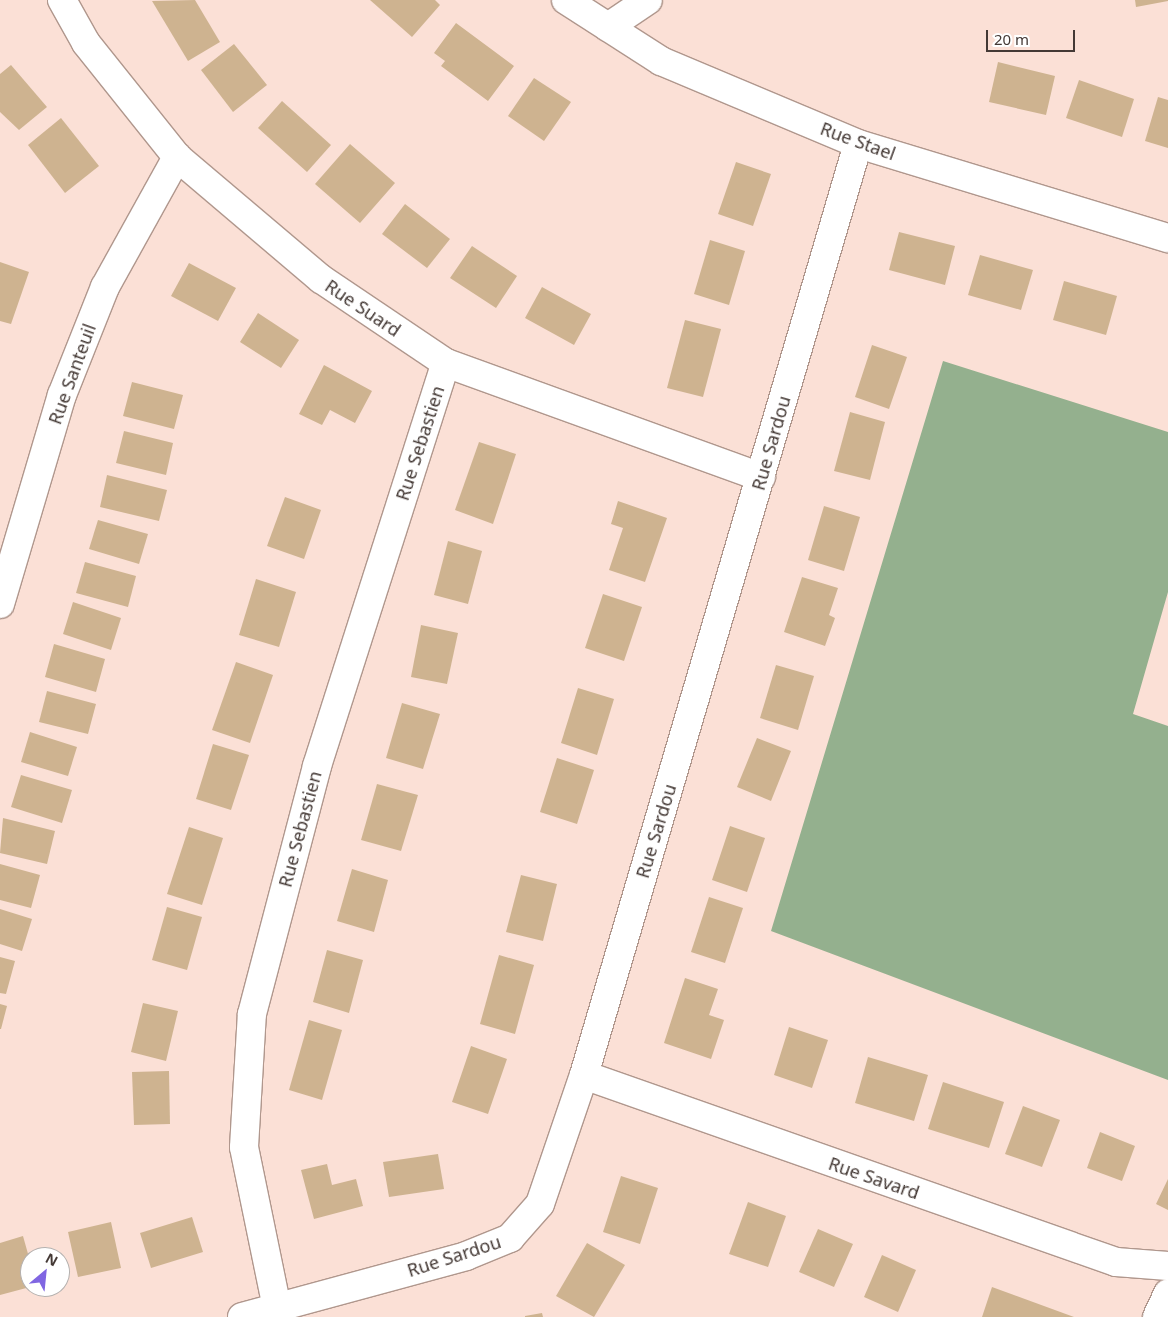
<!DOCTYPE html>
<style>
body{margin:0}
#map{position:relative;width:1168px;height:1317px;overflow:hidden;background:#fbe0d6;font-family:"Noto Sans",sans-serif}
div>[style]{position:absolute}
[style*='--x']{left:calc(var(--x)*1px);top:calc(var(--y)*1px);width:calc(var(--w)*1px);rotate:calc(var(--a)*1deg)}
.forest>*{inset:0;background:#94b08e}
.building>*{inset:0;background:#ceb390}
.roads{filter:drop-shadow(1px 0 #b0978d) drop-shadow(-1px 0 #b0978d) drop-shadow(0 1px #b0978d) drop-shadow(0 -1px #b0978d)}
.street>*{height:28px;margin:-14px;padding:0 14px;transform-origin:14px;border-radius:14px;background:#fff}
span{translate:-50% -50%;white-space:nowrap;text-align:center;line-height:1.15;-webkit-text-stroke:4px #fff;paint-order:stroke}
.street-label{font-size:18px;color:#443935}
.north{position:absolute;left:20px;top:1247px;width:50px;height:50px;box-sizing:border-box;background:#fff;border:1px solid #b4b0ae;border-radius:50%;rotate:28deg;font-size:14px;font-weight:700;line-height:20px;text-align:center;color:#443935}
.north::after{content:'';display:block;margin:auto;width:18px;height:22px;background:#8066e2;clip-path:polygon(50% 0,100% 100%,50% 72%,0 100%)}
.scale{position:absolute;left:986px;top:30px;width:89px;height:22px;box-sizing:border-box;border:2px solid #443935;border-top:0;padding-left:6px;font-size:15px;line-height:18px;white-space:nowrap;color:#443935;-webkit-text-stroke:4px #fff;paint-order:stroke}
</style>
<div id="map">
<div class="forest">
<i style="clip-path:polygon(943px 361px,1168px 432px,1168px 592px,1133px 714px,1168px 726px,1168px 1080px,771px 931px)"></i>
</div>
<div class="building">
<i style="clip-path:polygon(195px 0,220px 42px,188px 61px,152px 1px)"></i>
<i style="clip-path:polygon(370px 0,435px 0,440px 5px,412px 37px)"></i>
<i style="clip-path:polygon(1135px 0,1168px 0,1168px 1px,1136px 7px)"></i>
<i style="clip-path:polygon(456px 23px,514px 66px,488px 101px,441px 66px,445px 61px,434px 53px)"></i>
<i style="clip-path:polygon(234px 44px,267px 85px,233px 112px,201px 70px)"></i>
<i style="clip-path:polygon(998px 62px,1055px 76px,1046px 115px,989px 102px)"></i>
<i style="clip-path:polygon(11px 65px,47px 107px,19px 130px,0 112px,0 74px)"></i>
<i style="clip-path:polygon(534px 78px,571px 102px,544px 141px,508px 116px)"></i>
<i style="clip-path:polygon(1079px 80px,1134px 99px,1122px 137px,1066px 118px)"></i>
<i style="clip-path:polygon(1158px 97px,1168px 100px,1168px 148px,1145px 141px)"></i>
<i style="clip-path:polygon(282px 101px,331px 145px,307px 172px,258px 128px)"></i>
<i style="clip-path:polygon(61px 118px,99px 166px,65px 193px,28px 145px)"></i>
<i style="clip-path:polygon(350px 144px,395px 183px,360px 223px,315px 184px)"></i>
<i style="clip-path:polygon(736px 162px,771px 174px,753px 226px,718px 214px)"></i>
<i style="clip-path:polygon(405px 204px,450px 239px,427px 268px,382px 234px)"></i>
<i style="clip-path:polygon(899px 232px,955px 246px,945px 285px,889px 270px)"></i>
<i style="clip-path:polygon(710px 240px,745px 251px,729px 305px,694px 294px)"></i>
<i style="clip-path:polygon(472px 246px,517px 276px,496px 308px,450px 278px)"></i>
<i style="clip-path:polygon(980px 255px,1033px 270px,1021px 310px,968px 295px)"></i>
<i style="clip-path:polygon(0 262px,29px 272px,11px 324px,0 321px)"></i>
<i style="clip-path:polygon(189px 263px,236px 288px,218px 321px,171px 296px)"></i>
<i style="clip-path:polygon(1064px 281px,1117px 296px,1106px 335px,1053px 320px)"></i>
<i style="clip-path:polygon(542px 287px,591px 314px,574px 345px,525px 318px)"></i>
<i style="clip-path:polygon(258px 313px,299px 340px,281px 368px,240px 342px)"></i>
<i style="clip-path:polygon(685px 320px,721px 329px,703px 397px,667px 388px)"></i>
<i style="clip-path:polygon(872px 345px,907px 357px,889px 409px,855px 397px)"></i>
<i style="clip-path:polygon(324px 365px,372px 391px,355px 423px,330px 410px,322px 425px,299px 414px)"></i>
<i style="clip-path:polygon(132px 382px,183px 395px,174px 429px,123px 416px)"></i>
<i style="clip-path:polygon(850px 412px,885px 422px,870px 480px,834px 471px)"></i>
<i style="clip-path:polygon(124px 431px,173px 443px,166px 475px,116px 463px)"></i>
<i style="clip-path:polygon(479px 442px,516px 454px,493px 524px,455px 510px)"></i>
<i style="clip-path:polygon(107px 475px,167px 490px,159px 521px,100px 507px)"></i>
<i style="clip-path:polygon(285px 497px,321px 510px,304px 559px,267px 546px)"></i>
<i style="clip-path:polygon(618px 501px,667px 518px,645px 582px,609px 570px,623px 528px,611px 524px)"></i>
<i style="clip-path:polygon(824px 506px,860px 517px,844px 571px,808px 560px)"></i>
<i style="clip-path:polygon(98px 520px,148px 534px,139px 564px,89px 549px)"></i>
<i style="clip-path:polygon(448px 541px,482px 551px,468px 604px,434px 595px)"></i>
<i style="clip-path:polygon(85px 562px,136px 576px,128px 607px,76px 593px)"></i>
<i style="clip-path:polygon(802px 577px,838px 588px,829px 615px,835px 618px,825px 646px,784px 632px)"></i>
<i style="clip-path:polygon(256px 579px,296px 592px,279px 647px,239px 635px)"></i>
<i style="clip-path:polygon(603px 594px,642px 607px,624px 661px,585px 648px)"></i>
<i style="clip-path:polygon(73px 602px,121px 618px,111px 650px,63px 634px)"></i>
<i style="clip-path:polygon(421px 625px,458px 633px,447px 684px,411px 677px)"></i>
<i style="clip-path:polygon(54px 644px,105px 659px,96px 692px,45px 677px)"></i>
<i style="clip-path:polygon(236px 662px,273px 675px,250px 743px,212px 730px)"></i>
<i style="clip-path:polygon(776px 665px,814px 676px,798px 730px,760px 718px)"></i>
<i style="clip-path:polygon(578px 688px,614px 699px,597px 755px,561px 743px)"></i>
<i style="clip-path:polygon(47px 691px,96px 704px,88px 734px,39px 722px)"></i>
<i style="clip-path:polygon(402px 703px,440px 714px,423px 769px,386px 758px)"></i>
<i style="clip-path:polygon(30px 732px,77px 747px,68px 776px,21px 762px)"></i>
<i style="clip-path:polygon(757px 738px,791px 751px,771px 801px,737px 787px)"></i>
<i style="clip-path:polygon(213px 744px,249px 755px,231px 810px,196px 799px)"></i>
<i style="clip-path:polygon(557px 758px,594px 770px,577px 824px,540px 812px)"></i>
<i style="clip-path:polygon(21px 775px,72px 790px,62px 823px,11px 807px)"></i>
<i style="clip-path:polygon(377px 784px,418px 795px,401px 851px,361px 840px)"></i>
<i style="clip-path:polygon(3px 818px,55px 831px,47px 864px,0 853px)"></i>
<i style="clip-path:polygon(730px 826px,765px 838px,747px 892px,712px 880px)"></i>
<i style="clip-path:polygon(189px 827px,223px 838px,202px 905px,167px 894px)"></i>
<i style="clip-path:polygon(0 864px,40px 875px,31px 908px,0 900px)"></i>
<i style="clip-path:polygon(352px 869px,388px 880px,374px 932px,337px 921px)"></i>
<i style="clip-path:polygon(521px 875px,557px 884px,543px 941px,506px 932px)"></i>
<i style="clip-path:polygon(709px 897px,743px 908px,725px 963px,691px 952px)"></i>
<i style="clip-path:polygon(167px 907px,202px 917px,187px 970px,152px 960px)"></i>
<i style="clip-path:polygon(0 909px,32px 919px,22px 951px,0 944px)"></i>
<i style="clip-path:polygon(327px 950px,363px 960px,349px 1013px,313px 1002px)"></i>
<i style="clip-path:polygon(499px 955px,534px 965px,515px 1034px,480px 1024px)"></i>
<i style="clip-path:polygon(0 957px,15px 961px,6px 994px,0 993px)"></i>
<i style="clip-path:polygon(685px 978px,718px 989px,709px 1015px,724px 1020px,711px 1059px,664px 1043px)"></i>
<i style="clip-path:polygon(143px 1003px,178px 1011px,166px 1061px,131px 1052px)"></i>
<i style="clip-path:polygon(0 1004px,7px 1006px,1px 1029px,0 1029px)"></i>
<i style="clip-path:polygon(309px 1020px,342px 1030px,322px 1100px,289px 1090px)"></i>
<i style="clip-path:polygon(789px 1027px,828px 1040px,812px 1088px,774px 1075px)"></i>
<i style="clip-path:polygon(471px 1046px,507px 1059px,488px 1114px,452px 1102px)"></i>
<i style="clip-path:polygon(868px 1057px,928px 1075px,914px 1121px,855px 1103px)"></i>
<i style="clip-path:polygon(169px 1071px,170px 1124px,134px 1125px,132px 1072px)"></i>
<i style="clip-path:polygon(943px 1082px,1004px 1102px,989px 1148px,928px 1129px)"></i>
<i style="clip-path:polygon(1023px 1106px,1060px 1120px,1042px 1167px,1005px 1154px)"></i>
<i style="clip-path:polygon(1100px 1132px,1135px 1146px,1122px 1181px,1087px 1168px)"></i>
<i style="clip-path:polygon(438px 1154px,444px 1189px,389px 1197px,383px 1162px)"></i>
<i style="clip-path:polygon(327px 1164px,332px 1185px,356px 1179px,363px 1206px,314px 1219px,301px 1170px)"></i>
<i style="clip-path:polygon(621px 1176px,658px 1188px,640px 1244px,603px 1232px)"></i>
<i style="clip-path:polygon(1168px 1179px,1168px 1210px,1156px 1204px)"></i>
<i style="clip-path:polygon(748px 1202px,786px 1216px,768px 1267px,729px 1254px)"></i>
<i style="clip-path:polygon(192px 1217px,203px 1252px,151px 1268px,140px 1233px)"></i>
<i style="clip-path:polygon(111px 1222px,121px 1268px,78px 1277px,68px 1232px)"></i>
<i style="clip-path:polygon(818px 1229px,853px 1244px,834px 1287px,799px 1272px)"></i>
<i style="clip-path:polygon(23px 1236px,30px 1261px,30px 1287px,0 1295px,0 1243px)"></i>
<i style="clip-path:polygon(587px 1243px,625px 1265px,594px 1317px,556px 1296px)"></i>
<i style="clip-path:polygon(882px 1255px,916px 1270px,898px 1312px,864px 1297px)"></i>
<i style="clip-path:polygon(992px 1287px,1074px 1317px,982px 1317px)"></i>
<i style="clip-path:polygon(542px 1313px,543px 1317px,525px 1317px,525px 1316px)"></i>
</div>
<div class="roads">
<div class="street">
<i style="--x:62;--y:0;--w:49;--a:60.8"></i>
<i style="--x:86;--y:43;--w:146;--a:51.4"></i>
<i style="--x:177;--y:157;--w:189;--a:40.3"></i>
<i style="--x:321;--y:279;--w:151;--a:33.9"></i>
<i style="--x:446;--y:363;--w:335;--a:19.9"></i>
<i style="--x:566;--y:0;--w:113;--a:32.7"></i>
<i style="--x:661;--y:61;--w:214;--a:22.8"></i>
<i style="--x:858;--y:144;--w:324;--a:16.9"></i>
<i style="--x:608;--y:27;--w:48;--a:-34"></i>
<i style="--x:0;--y:604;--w:218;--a:-73.5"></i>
<i style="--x:62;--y:395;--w:116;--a:-68.3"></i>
<i style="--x:105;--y:287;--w:149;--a:-61"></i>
<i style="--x:584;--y:1075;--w:564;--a:19.37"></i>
<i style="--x:1116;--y:1262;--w:52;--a:4.4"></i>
<i style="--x:277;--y:1308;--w:164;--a:-101.6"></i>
<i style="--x:244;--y:1147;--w:133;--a:-86.6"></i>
<i style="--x:252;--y:1014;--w:256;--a:-75.3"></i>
<i style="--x:317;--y:766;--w:423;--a:-72.3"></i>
<i style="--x:242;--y:1317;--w:232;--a:-15.2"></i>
<i style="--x:466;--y:1256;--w:48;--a:-22.2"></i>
<i style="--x:510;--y:1238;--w:45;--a:-48.6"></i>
<i style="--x:540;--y:1204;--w:136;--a:-71.2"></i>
<i style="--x:584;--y:1075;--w:970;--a:-73.6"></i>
<i style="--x:1157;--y:1317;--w:26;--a:-65"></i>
</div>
</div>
<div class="street-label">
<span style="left:858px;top:141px;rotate:20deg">Rue Stael</span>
<span style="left:363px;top:308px;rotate:34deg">Rue Suard</span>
<span style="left:72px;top:374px;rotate:-70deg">Rue Santeuil</span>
<span style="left:420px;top:443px;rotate:-72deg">Rue Sebastien</span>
<span style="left:771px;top:443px;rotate:-74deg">Rue Sardou</span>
<span style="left:300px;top:829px;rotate:-75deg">Rue Sebastien</span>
<span style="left:656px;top:831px;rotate:-73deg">Rue Sardou</span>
<span style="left:874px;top:1178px;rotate:19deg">Rue Savard</span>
<span style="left:454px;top:1256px;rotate:-18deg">Rue Sardou</span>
</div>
<div class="north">N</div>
<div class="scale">20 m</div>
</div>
